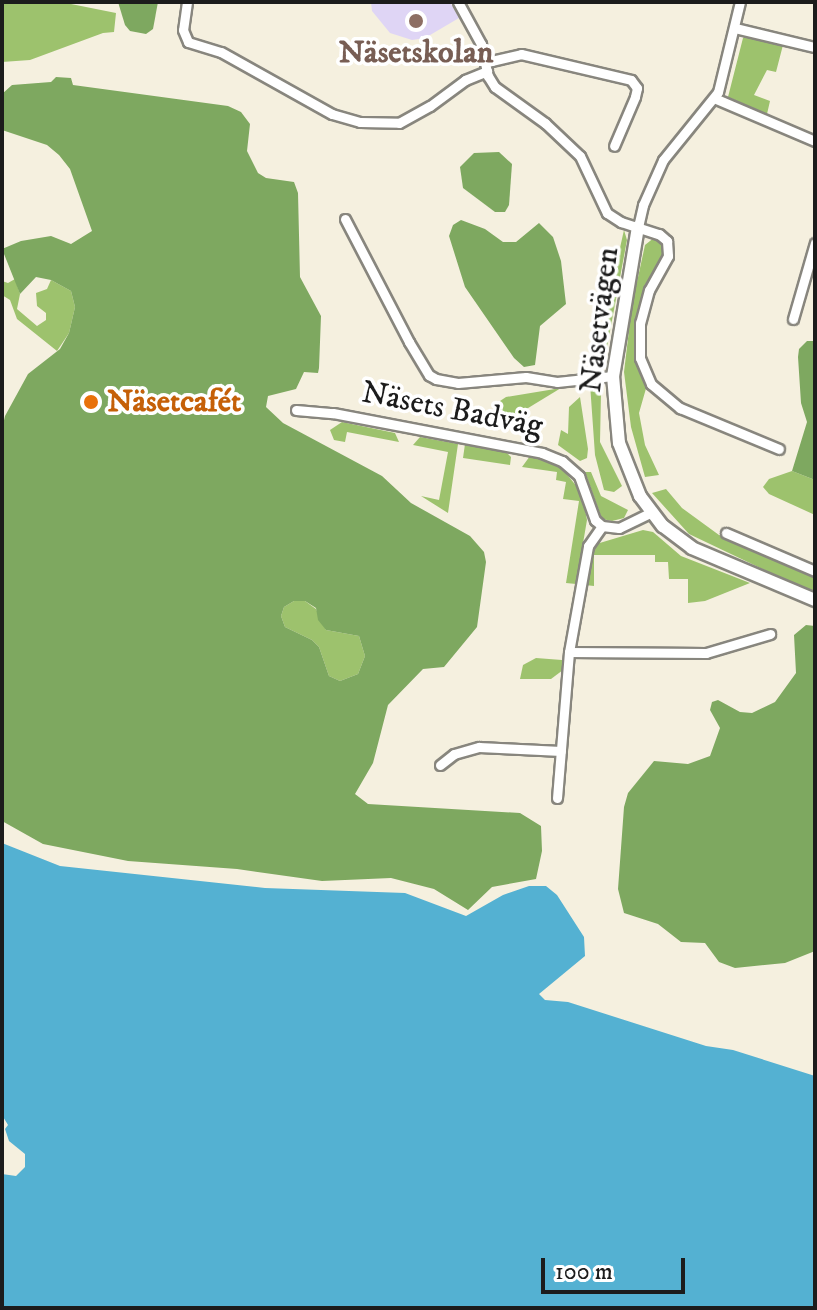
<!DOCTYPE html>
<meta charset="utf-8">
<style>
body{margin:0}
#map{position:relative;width:817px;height:1310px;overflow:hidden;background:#f5f0df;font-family:"IM FELL DW Pica",serif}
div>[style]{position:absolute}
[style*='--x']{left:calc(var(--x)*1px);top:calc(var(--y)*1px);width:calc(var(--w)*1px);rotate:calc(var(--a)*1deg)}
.built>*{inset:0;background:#dfd5f5}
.green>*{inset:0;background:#9dc26d}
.forest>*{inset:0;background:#7ea860}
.water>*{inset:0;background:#54b1d2}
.roads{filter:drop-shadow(2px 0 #88867e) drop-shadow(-2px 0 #88867e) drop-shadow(0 2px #88867e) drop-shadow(0 -2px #88867e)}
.street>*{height:9px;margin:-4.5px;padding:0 4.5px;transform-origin:4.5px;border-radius:4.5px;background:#fff}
.secondary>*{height:12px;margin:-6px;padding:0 6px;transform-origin:6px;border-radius:6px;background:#fff}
.dots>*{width:22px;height:22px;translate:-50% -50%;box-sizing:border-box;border:4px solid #fff;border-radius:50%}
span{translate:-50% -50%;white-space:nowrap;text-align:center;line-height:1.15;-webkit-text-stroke:7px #fff;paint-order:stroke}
.education-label{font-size:32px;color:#785e54;font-weight:700}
.street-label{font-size:32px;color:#1c1c1c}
.food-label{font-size:32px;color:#c56008;font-weight:700}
.left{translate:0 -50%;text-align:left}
.frame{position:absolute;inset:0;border:4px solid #1c1c1c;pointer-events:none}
.scale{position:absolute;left:541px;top:1258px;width:144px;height:36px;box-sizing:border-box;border:4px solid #1c1c1c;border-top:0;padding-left:10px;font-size:24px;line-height:28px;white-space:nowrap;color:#1c1c1c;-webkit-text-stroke:6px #fff;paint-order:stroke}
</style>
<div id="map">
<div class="built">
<i style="clip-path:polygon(371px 2px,450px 2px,459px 18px,425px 38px,412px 40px,390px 33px,372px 11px)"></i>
</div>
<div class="green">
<i style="clip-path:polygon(2px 2px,61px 2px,116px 13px,114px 32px,103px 33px,30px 60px,2px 62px)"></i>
<i style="clip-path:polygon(749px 35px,783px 45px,776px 72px,767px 70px,754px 95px,770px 101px,767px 114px,728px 97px,743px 38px)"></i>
<i style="clip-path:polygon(624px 230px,627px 240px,605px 358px,598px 369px,594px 364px)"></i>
<i style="clip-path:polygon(655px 237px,664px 242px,664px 255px,645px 289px,636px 325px,638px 362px,647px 385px,639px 413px,645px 445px,659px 475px,645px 477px,631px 427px,624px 372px,632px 305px,645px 245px)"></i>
<i style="clip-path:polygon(15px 279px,20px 294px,17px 309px,37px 326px,46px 320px,46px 313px,37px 306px,36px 293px,47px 289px,51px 280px,71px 291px,75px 307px,69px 333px,57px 351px,17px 319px,10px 300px,2px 295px,2px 281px,8px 283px)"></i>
<i style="clip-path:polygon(590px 384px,601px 393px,600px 442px,622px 486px,614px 492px,604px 490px,595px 455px)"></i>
<i style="clip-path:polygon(561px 388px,515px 416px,503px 418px,496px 412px,500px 401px,506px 397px)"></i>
<i style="clip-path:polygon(580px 397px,588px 449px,587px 458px,580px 461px,558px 445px,561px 430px,568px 434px,569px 407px)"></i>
<i style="clip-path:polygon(342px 422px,395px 433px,399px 442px,347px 432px,345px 442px,334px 440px,330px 430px)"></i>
<i style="clip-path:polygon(420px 437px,458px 444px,448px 513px,421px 496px,439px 500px,448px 452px,413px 445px)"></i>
<i style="clip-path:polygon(465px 444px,505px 451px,511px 457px,510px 465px,463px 458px)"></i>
<i style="clip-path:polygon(530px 456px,561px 467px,582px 493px,587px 520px,576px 584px,566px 583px,579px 501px,563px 499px,566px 482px,556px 480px,557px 472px,522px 467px)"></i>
<i style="clip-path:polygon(792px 471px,815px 480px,815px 515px,769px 494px,763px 487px,769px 479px)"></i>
<i style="clip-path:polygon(585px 472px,591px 472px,601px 496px,628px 510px,624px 518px,612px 521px,602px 519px)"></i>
<i style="clip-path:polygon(666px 489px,682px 508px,719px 535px,815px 576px,815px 594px,689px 534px,652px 493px)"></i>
<i style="clip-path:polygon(643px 530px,653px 532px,681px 556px,750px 583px,705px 601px,688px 603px,688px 579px,669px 579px,668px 562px,655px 562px,655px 555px,594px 555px,594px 586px,585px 585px,593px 545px)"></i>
<i style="clip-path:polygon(294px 601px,305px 601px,316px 609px,326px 630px,359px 636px,365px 656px,358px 674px,340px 681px,329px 676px,319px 647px,312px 640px,285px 627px,281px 616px,284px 607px)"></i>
<i style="clip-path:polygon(536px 658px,562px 660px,563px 670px,551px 679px,520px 679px,523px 665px)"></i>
</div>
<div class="forest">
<i style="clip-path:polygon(118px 2px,158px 2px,153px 29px,146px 34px,130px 31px,125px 25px)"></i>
<i style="clip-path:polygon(evenodd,56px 77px,71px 78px,73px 85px,228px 106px,241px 112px,250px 124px,247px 151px,258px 173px,266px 178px,294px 182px,298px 193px,300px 277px,321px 316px,319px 368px,318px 373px,304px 372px,296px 389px,268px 396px,266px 407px,283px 423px,382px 476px,411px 503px,470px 536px,484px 552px,486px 562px,477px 627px,444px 667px,423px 669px,388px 705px,373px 763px,355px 794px,368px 804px,520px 813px,541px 826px,542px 851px,536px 879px,492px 887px,468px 910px,434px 889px,391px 878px,322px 881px,237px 869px,128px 861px,43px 844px,2px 821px,2px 429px,5px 416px,28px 374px,60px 349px,69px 333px,75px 307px,71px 291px,51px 280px,36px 277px,20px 294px,2px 249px,21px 241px,51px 236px,71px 244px,92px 231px,70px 169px,59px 155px,47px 145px,2px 130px,2px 94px,12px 85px,51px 82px,56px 77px,294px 601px,305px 601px,316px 608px,318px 620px,326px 630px,359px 636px,365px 656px,358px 674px,340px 681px,329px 676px,319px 647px,312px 640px,285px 627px,281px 616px,284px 607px,294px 601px)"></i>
<i style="clip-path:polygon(499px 152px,512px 164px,509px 205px,505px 212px,495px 212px,463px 188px,460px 167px,474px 153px)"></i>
<i style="clip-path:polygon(461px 220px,485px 229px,503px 242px,516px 242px,539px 223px,553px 237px,561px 261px,566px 304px,540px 326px,535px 365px,524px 367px,514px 358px,465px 287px,449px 236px,453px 225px)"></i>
<i style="clip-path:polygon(807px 341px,815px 341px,815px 480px,792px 471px,807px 422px,801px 403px,798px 357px,799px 349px)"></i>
<i style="clip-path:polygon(806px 625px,815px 626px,815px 951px,785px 963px,735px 968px,719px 962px,705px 943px,681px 942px,658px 924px,624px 913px,618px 889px,624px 807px,628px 793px,654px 761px,688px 764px,710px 756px,720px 728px,710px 710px,712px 702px,718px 700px,740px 712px,752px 713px,775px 702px,796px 673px,794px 635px)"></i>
</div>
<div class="water">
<i style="clip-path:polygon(2px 843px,60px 866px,265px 888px,405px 893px,466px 916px,503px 895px,529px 886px,546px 886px,557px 895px,584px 937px,585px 956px,539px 994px,545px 1000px,568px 1002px,706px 1046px,733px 1050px,815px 1076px,815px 1308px,2px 1308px,2px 1174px,16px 1176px,25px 1167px,25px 1154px,9px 1141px,5px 1129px,8px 1125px,2px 1115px)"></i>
</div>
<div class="roads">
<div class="street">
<i style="--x:187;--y:2;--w:28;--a:98"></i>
<i style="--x:183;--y:30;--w:13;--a:67"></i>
<i style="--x:188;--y:42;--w:34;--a:17"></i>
<i style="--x:221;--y:52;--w:127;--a:29.2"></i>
<i style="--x:332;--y:114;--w:29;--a:16"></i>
<i style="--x:360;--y:122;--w:39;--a:1"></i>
<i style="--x:399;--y:123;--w:35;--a:-29"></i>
<i style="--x:430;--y:106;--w:44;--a:-36.6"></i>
<i style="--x:465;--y:80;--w:24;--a:-22"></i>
<i style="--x:458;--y:2;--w:48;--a:61.3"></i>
<i style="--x:481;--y:44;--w:33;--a:78"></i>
<i style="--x:488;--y:76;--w:13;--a:58"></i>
<i style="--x:495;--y:87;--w:62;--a:35.8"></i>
<i style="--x:545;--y:123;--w:48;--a:43.3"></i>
<i style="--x:580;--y:156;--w:63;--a:64.7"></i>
<i style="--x:607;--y:213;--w:17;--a:33"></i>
<i style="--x:621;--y:222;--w:40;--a:18"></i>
<i style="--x:659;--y:234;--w:11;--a:41"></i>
<i style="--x:667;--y:241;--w:15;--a:86"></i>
<i style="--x:668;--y:256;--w:39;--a:119"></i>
<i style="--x:649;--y:290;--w:34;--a:105"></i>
<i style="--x:640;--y:323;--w:35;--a:90"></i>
<i style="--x:640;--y:358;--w:28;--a:67"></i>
<i style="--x:651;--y:384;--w:38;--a:40"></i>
<i style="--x:680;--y:408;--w:107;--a:22.5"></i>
<i style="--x:735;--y:28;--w:82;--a:13.4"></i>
<i style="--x:487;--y:62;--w:35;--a:-13"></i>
<i style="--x:521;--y:54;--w:113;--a:13.3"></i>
<i style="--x:631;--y:80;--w:10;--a:53"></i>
<i style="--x:637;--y:88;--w:9;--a:103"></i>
<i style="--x:635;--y:97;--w:53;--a:113.2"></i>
<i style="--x:714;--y:98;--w:110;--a:23.1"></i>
<i style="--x:345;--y:219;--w:139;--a:62.5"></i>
<i style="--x:409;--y:342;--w:39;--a:59"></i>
<i style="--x:429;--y:375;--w:8;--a:30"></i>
<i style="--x:436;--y:379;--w:22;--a:10"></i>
<i style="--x:458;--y:383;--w:68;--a:-5"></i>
<i style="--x:526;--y:377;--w:31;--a:9"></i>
<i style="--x:557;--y:382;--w:56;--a:-6.1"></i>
<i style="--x:638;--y:227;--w:23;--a:-77"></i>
<i style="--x:643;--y:205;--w:49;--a:-66"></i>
<i style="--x:663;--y:160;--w:87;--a:-51"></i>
<i style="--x:718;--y:92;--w:93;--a:-76.3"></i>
<i style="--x:793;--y:319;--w:79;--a:-73.9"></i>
<i style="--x:296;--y:410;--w:37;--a:5"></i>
<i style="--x:333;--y:413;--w:213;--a:10.8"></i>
<i style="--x:542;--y:453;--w:22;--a:22"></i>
<i style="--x:562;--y:461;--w:23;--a:41"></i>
<i style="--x:579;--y:476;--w:47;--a:70"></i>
<i style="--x:595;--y:520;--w:9;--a:41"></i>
<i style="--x:602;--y:526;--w:17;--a:7"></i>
<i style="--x:619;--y:528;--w:34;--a:-26"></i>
<i style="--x:726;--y:533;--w:97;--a:23.1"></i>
<i style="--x:569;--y:652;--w:137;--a:0.4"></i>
<i style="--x:706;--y:653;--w:67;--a:-16.5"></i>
<i style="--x:440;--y:765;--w:18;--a:-38"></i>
<i style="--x:454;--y:754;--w:26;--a:-16"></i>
<i style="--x:479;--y:747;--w:82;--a:2.8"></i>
<i style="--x:557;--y:798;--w:146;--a:-85.3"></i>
<i style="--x:569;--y:652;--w:108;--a:-79.8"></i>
<i style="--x:588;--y:546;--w:24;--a:-55"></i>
</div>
<div class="secondary">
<i style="--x:638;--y:227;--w:151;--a:99.5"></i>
<i style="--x:613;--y:376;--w:67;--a:84.9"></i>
<i style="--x:619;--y:443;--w:57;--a:68.4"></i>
<i style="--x:640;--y:496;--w:38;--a:53"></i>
<i style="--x:663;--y:526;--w:36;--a:37"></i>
<i style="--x:692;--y:548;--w:134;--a:22.9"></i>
</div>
</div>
<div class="dots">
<i style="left:416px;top:21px;background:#8d6e63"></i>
<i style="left:91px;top:402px;background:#e8710a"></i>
</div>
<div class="education-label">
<span style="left:416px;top:53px">Näsetskolan</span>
</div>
<div class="street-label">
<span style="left:600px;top:320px;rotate:-83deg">Näsetvägen</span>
<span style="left:452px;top:410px;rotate:11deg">Näsets Badväg</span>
</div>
<div class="food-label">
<span class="left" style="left:107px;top:402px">Näsetcafét</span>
</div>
<div class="frame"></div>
<div class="scale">100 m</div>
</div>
